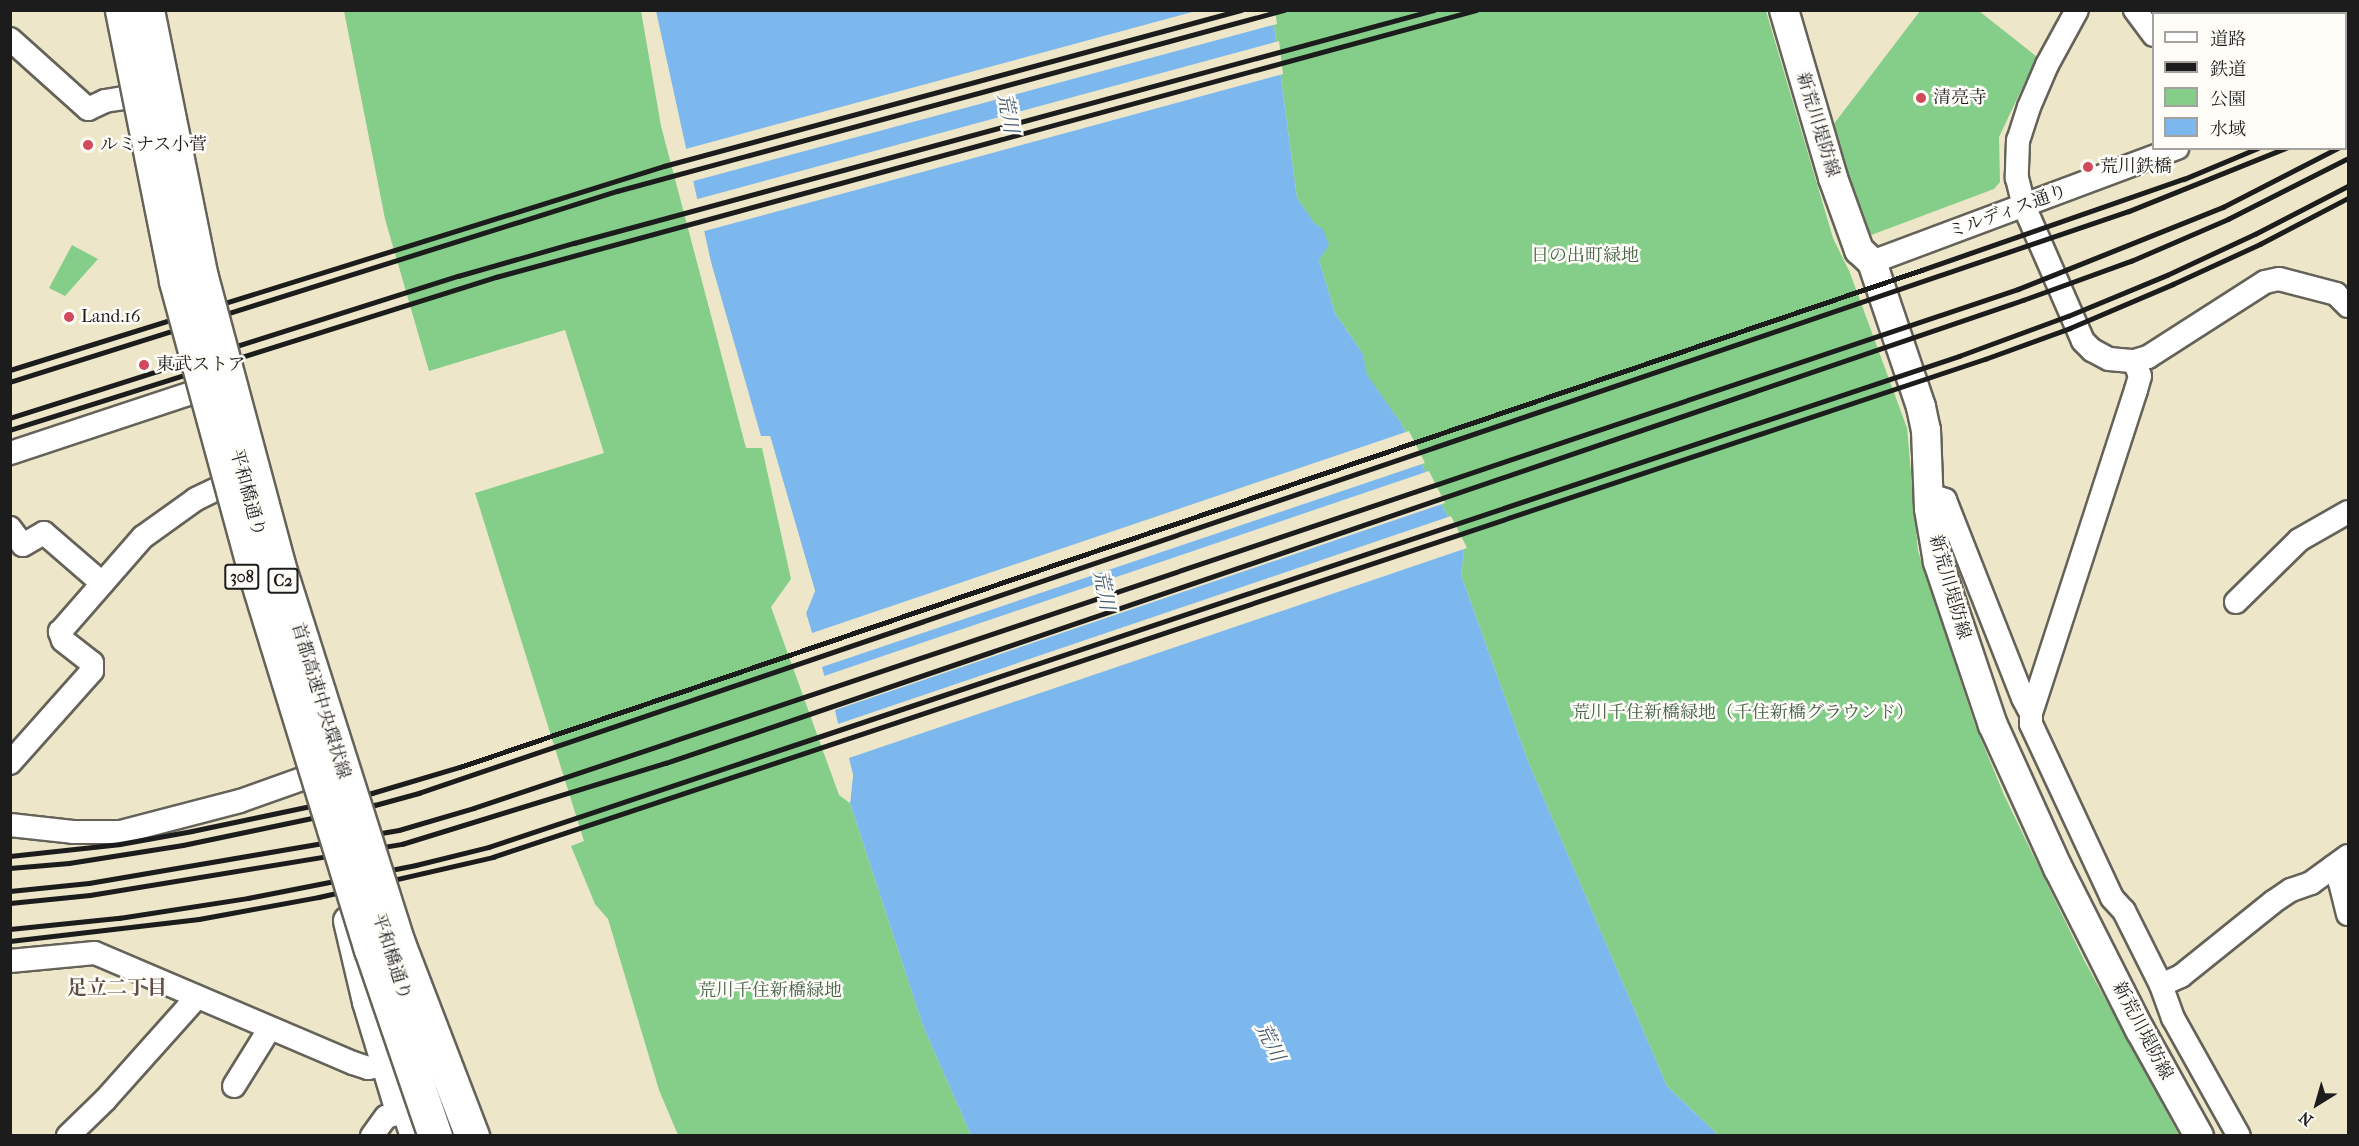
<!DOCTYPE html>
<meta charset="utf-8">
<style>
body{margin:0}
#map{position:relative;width:2359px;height:1146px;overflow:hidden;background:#ede6c9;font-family:"IM FELL French Canon","Noto Serif JP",serif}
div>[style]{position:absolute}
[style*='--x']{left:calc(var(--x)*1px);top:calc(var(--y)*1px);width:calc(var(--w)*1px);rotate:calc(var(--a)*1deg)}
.green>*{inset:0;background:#85ce8a}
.water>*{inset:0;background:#7cb8ee}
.pier>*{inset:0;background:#ede6c9}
.roads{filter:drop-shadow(2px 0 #656359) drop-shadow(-2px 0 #656359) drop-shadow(0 2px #656359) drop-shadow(0 -2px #656359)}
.minor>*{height:22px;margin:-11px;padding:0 11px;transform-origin:11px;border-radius:11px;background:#fff}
.major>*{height:28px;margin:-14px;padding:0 14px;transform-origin:14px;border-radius:14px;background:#fff}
.highway>*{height:33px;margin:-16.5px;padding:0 16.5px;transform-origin:16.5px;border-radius:16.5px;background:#fff}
.rail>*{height:4.5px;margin:-2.25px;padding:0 2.25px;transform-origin:2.25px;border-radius:2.25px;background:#1c1c1c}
.bridges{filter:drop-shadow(2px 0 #656359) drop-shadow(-2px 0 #656359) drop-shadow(0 2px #656359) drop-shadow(0 -2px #656359)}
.highway-bridge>*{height:33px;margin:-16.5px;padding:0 16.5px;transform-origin:16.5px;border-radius:16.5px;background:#fff}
.dots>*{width:16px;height:16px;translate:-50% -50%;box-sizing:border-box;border:3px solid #fdfcf7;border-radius:50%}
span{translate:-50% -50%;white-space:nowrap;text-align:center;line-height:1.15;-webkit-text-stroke:5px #fdfcf7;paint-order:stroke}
.shield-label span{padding:2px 4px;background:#fdfcf7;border:2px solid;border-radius:4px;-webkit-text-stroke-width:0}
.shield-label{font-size:16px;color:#1c1c1c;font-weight:700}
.poi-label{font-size:18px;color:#1c1c1c}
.left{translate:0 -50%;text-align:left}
.street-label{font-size:18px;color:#1c1c1c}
.park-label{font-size:18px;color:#466348}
.water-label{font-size:20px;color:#425a70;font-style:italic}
.neighbourhood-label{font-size:20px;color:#634d46;font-weight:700}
.frame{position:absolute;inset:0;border:12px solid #1c1c1c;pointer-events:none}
.legend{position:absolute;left:2152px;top:12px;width:195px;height:138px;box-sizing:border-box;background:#fdfcf7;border:2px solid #a3a29f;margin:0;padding:8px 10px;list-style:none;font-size:18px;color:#1c1c1c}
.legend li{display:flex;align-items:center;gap:12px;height:30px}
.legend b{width:30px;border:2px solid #a3a29f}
.north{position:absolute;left:2287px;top:1074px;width:60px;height:60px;-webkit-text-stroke:4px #fdfcf7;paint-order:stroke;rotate:217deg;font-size:16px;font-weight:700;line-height:24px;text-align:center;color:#1c1c1c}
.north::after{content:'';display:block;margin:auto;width:21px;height:27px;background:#1c1c1c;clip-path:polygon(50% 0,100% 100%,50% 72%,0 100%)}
</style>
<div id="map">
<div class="green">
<i style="clip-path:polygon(344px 11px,641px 11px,661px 126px,746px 448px,762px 448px,791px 579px,771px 607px,839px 795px,850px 803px,923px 1026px,971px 1135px,678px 1135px,659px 1090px,608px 919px,595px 904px,571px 846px,584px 841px,475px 493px,604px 453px,565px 330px,429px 371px,385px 219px)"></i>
<i style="clip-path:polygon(1272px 11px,1766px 11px,1833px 238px,1850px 273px,1907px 428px,1918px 551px,1974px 722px,2004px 795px,2084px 960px,2179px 1135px,1718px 1135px,1667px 1086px,1529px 764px,1461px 575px,1464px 549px,1401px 423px,1366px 375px,1363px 354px,1335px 313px,1319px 260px,1315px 225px,1297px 198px)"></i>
<i style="clip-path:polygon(1920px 11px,1979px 11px,2037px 57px,1999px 137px,2000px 182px,1994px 189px,1866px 237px,1830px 129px)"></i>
<i style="clip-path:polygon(72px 245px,98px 259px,65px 296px,49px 288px)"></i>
</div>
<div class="water">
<i style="clip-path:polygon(656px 11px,1272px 11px,1297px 198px,1315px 224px,1323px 229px,1329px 245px,1319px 260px,1335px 313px,1363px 354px,1367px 375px,1401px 423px,1464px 549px,1461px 575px,1529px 764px,1667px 1086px,1718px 1135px,971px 1135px,923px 1026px,850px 803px,853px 775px,806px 613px,815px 591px,770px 436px,761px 436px,711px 262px)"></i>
</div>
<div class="pier">
<i style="clip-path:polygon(1275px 10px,1277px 24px,690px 182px,682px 150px,1196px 11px)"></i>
<i style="clip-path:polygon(1279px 41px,1283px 74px,701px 232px,694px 200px)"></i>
<i style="clip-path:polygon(1409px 431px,1425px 463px,822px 667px,824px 676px,1429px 471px,1445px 503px,835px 710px,838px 724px,1451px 516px,1467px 548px,849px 758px,853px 775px,850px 803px,847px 801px,850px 776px,803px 614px,812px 591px,768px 439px,761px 439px,761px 436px,770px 436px,815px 591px,806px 613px,812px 633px)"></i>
</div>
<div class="roads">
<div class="minor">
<i style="--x:2077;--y:10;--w:63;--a:118.6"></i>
<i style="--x:2047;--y:65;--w:46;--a:113.2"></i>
<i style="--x:2029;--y:107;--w:35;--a:108"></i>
<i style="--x:2018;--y:140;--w:38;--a:92"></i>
<i style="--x:2017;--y:178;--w:29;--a:76"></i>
<i style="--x:2024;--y:206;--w:147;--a:66.4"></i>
<i style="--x:2083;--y:341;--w:13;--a:45"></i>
<i style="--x:2092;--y:350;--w:19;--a:28"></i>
<i style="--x:2109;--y:359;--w:25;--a:5"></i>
<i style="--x:2134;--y:361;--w:15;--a:-16"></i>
<i style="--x:2148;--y:357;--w:139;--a:-32.7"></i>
<i style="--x:2265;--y:282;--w:14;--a:-12"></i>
<i style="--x:2279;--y:279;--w:59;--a:14.7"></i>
<i style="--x:2336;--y:294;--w:17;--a:45"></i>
<i style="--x:2135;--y:10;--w:31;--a:53"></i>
<i style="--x:2239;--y:14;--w:4;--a:-76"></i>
<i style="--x:10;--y:39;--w:105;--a:41.9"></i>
<i style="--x:88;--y:109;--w:19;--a:-25"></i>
<i style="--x:105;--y:101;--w:18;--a:-9"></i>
<i style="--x:2346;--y:80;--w:3;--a:-45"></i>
<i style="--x:1872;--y:262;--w:326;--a:-20.5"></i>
<i style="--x:2134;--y:361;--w:16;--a:68"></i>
<i style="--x:2140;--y:376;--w:15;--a:106"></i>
<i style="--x:2136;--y:390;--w:340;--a:108"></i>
<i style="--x:2031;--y:713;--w:11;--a:90"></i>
<i style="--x:2031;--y:724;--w:192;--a:65"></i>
<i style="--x:2112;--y:898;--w:18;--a:47"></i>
<i style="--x:2124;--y:911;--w:83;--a:63.4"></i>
<i style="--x:2161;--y:985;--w:35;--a:70"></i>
<i style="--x:2173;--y:1018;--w:135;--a:60.8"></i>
<i style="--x:10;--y:453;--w:194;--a:-18.3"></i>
<i style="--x:1930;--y:495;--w:16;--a:18"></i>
<i style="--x:1945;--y:500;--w:213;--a:68.5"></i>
<i style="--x:2023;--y:698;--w:17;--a:62"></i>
<i style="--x:10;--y:528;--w:21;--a:53"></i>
<i style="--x:23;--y:545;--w:24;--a:-30"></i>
<i style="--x:44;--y:533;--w:77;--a:40.8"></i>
<i style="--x:2236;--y:602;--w:88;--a:-44.5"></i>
<i style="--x:2299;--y:540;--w:56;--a:-29.7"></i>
<i style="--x:10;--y:763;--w:123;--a:-48.3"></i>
<i style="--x:92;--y:671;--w:8;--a:-90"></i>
<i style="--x:92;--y:663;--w:37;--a:-142"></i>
<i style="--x:63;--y:640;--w:9;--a:-111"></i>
<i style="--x:60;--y:632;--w:126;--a:-48.9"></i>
<i style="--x:143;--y:537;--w:65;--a:-35.6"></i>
<i style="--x:196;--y:499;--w:25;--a:-26"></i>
<i style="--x:10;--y:825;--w:63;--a:6.3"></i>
<i style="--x:73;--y:832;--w:48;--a:0"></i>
<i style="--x:121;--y:832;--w:123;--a:-14.6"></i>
<i style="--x:240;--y:801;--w:69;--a:-19.5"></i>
<i style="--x:2333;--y:867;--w:17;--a:65"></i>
<i style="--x:2340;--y:882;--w:33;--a:76"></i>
<i style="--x:10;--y:961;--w:85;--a:-5.4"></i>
<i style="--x:95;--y:953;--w:280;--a:23.1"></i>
<i style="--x:353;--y:1063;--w:16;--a:18"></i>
<i style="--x:368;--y:1068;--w:18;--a:-9"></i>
<i style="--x:2161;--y:985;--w:22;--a:-24"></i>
<i style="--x:2181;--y:976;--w:118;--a:-38.8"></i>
<i style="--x:2273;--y:902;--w:22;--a:-34"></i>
<i style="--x:2291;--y:890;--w:21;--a:-19"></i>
<i style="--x:2311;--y:883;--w:46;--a:-36.1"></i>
<i style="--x:234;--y:1086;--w:68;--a:-58.2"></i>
<i style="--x:68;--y:1136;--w:52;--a:-44.2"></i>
<i style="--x:105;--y:1100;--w:138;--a:-48.2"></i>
<i style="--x:372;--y:1136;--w:24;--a:-54"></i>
<i style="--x:386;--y:1117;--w:15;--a:-16"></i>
</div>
<div class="major">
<i style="--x:1784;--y:10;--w:175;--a:73.7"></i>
<i style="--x:1833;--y:178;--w:77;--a:70.1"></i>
<i style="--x:1859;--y:250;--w:18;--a:43"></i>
<i style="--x:1872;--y:262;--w:153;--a:71.3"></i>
<i style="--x:1921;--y:407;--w:24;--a:78"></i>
<i style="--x:1926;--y:430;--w:79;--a:87.8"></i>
<i style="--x:1929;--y:509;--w:54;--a:80.4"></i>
<i style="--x:1938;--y:562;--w:172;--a:71.4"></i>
<i style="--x:1993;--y:725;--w:157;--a:65.6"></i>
<i style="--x:2058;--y:868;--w:182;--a:63.2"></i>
<i style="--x:2140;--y:1030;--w:121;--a:60.9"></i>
<i style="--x:348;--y:921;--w:83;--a:76.8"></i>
<i style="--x:367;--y:1002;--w:111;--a:73.2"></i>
<i style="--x:433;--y:1078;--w:62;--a:70.1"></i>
</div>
<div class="highway">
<i style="--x:400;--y:1083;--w:56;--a:72.2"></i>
</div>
</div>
<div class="rail">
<i style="--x:2346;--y:106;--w:2;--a:-27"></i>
<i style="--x:2346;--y:118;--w:2;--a:-27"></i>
<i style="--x:10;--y:370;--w:685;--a:-17.32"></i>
<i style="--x:664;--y:166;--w:598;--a:-15.13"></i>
<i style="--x:10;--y:382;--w:636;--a:-17.47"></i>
<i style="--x:617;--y:191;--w:691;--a:-15.18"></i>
<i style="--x:10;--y:418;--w:470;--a:-17.6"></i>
<i style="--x:458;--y:276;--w:121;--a:-15.9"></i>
<i style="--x:574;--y:243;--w:891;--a:-15.16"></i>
<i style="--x:10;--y:430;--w:510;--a:-17.47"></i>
<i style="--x:496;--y:277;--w:1016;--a:-15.24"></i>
<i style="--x:10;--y:856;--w:111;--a:-6.2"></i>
<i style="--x:120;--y:844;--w:73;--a:-10.2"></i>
<i style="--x:192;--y:831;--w:184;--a:-11.9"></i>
<i style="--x:372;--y:793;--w:92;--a:-16.5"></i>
<i style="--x:460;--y:767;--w:1544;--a:-18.78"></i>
<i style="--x:1922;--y:270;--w:277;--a:-19.2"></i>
<i style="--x:2184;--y:179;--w:80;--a:-22.7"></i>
<i style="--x:10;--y:868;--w:59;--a:-4.8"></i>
<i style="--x:69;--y:863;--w:115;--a:-9"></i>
<i style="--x:183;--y:845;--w:196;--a:-11.8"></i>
<i style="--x:375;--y:805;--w:46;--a:-15.3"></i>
<i style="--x:419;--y:793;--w:1806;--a:-18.8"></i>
<i style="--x:2129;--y:211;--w:169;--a:-21.9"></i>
<i style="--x:10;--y:891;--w:79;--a:-5.8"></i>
<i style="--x:89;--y:883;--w:314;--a:-9.7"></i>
<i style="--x:399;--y:830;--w:78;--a:-16.3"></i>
<i style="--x:474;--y:808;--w:1629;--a:-18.58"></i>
<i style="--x:2018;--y:289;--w:221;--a:-21.8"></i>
<i style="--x:2223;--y:207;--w:129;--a:-27.2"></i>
<i style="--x:10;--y:903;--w:80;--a:-5.7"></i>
<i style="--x:90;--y:895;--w:316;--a:-9.3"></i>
<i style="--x:402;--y:844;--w:276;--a:-17.1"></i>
<i style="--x:666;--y:763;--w:1434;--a:-18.84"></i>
<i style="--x:2023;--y:300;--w:115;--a:-19.9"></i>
<i style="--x:2131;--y:261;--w:106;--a:-23.4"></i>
<i style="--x:2228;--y:219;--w:135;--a:-26.9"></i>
<i style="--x:10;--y:929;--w:110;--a:-5.8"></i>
<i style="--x:119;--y:918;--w:131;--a:-8.8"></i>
<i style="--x:248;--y:898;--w:171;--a:-11.1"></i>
<i style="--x:416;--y:865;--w:75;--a:-13.9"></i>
<i style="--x:489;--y:847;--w:1550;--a:-18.47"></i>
<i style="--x:1959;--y:356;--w:116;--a:-20.2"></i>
<i style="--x:2068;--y:316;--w:107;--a:-22.5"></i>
<i style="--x:2167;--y:275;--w:97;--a:-25"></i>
<i style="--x:2255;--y:234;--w:105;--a:-27.3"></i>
<i style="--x:10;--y:941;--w:190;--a:-6.6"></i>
<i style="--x:199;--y:919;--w:122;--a:-10.4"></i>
<i style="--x:319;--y:897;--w:179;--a:-12.9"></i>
<i style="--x:493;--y:857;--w:1573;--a:-18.46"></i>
<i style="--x:1985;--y:359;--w:90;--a:-20"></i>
<i style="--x:2070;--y:328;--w:112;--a:-23.1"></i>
<i style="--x:2173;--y:284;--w:96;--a:-24.7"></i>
<i style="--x:2260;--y:244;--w:99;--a:-27.6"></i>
</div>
<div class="bridges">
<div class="highway-bridge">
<i style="--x:122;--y:10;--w:276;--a:78.7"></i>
<i style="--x:176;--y:281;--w:309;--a:74.8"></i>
<i style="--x:257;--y:579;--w:387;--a:72.9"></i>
<i style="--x:371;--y:949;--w:198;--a:71.1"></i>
<i style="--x:147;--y:10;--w:272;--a:78.6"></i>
<i style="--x:201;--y:277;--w:298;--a:75"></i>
<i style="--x:278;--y:565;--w:397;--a:72.4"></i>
<i style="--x:398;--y:943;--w:207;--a:69"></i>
</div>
</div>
<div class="dots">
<i style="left:1921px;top:98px;background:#d1495b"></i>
<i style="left:88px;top:145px;background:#d1495b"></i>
<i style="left:2088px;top:167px;background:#d1495b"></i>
<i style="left:69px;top:317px;background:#d1495b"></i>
<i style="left:144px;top:365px;background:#d1495b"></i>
</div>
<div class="shield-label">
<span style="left:242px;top:577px">308</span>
<span style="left:283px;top:581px">C2</span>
</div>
<div class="poi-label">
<span class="left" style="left:1933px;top:98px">清亮寺</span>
<span class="left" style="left:100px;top:145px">ルミナス小菅</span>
<span class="left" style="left:2100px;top:167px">荒川鉄橋</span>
<span class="left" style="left:81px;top:317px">Land.16</span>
<span class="left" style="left:156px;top:365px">東武ストア</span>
</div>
<div class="street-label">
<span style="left:1817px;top:125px;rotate:73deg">新荒川堤防線</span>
<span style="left:2008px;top:212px;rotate:-20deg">ミルディス通り</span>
<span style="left:247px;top:493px;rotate:75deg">平和橋通り</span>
<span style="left:1949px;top:587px;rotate:74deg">新荒川堤防線</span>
<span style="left:320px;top:701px;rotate:73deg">首都高速中央環状線</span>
<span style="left:391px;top:957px;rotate:72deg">平和橋通り</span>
<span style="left:2142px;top:1031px;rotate:62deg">新荒川堤防線</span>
</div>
<div class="park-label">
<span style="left:1585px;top:256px">日の出町緑地</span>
<span style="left:1743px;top:713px">荒川千住新橋緑地（千住新橋グラウンド）</span>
<span style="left:770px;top:991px">荒川千住新橋緑地</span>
</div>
<div class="water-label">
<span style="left:1008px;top:113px;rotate:79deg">荒川</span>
<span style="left:1104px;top:590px;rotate:79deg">荒川</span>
<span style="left:1270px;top:1042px;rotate:63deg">荒川</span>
</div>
<div class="neighbourhood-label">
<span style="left:117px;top:987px">足立二丁目</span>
</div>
<div class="frame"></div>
<ul class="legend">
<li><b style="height:8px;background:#fff"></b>道路</li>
<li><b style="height:8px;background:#1c1c1c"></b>鉄道</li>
<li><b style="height:16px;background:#85ce8a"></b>公園</li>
<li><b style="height:16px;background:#7cb8ee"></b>水域</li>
</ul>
<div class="north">N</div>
</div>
